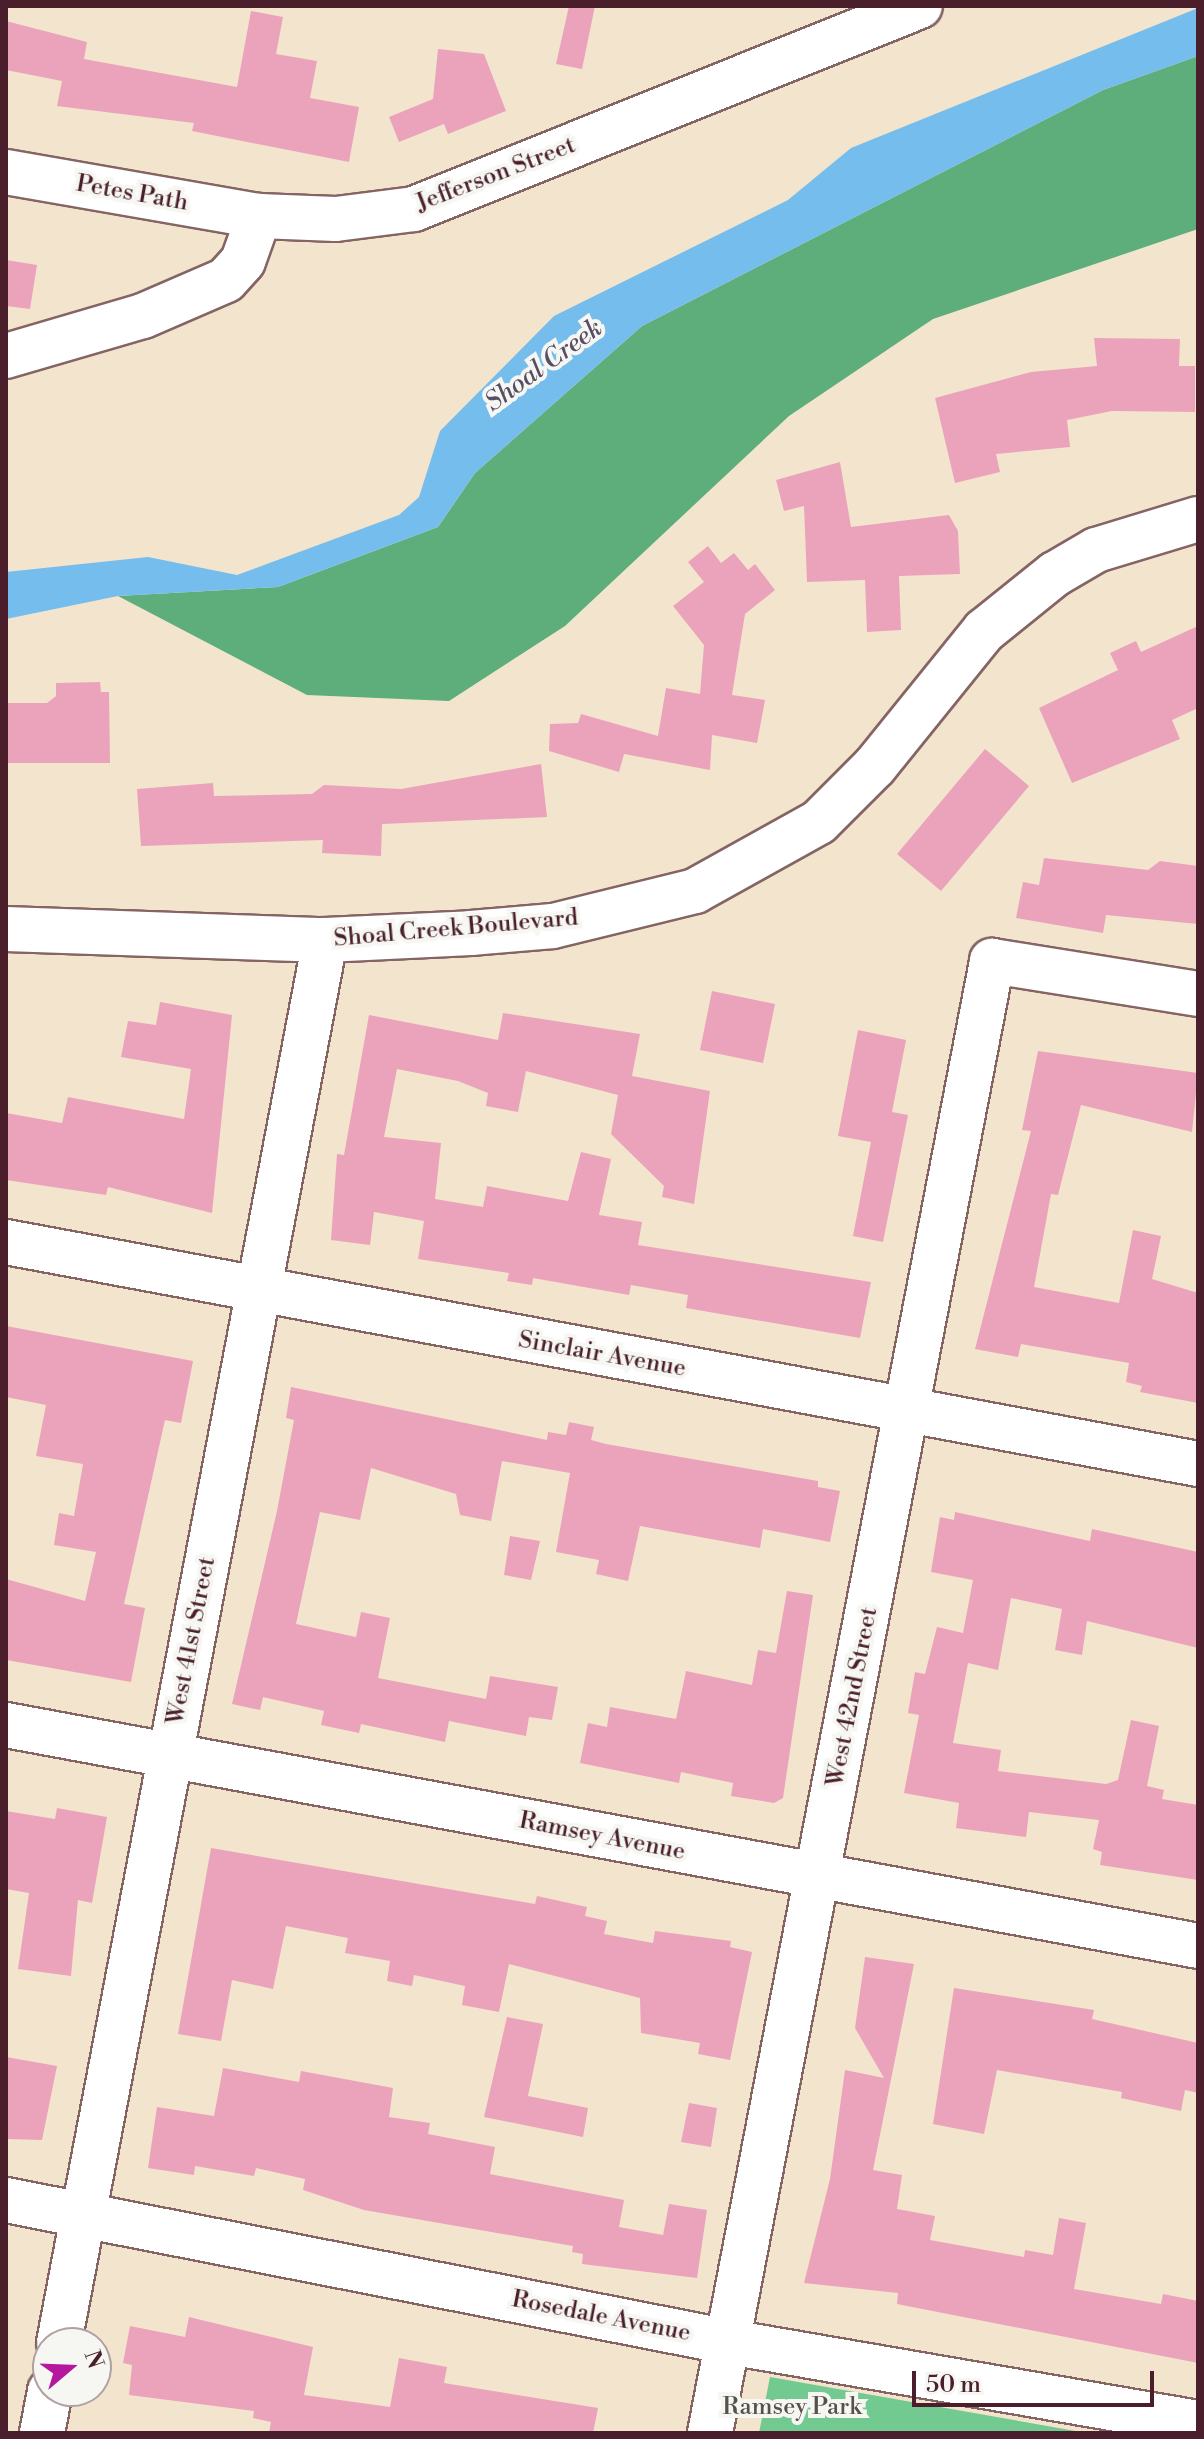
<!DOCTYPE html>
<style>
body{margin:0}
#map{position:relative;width:1204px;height:2439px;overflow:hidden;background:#f3e4ce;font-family:"Libre Bodoni",serif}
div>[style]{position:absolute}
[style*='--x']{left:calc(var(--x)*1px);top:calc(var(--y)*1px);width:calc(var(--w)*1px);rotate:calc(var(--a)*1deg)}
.green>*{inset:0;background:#72ca90}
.forest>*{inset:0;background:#5dae7a}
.water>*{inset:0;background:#75bded}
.building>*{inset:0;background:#eba3bc}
.roads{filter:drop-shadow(2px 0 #856464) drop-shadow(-2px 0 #856464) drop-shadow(0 2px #856464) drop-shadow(0 -2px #856464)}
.minor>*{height:44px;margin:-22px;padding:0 22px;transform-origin:22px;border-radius:22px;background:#fff}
span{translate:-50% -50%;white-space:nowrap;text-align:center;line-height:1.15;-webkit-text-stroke:8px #f6f6f2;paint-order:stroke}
.street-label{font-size:24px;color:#4a1f2b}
.park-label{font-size:24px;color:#565249}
.water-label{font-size:26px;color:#574e65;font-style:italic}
.frame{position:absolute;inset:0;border:8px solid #4a1f2b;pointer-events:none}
.north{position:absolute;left:32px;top:2327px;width:80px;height:80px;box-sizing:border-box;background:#f6f6f2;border:2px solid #b1a0a2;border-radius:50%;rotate:71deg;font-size:22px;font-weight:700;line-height:32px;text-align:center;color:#4a1f2b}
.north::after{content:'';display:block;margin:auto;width:28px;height:36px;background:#b5179e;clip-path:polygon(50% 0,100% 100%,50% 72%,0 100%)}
.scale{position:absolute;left:912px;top:2371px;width:242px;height:36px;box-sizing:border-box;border:4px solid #4a1f2b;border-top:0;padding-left:10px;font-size:24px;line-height:28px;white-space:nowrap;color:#4a1f2b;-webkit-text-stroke:6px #f6f6f2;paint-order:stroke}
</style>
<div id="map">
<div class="green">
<i style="clip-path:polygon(770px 2377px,1087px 2433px,759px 2433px)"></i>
</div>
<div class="forest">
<i style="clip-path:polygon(1198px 56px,1198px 229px,933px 319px,789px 416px,565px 626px,449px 701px,307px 695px,118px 596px,278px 587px,438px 527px,475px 473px,642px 326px,1103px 90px)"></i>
</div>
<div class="water">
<i style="clip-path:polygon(1198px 8px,1198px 56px,1103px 90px,642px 326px,475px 473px,438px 527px,278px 587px,118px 596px,6px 619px,6px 572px,148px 557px,237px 575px,399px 515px,419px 497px,440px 431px,554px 316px,788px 200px,851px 148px)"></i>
</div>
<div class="building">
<i style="clip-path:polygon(569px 6px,595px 6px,582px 69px,556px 64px)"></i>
<i style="clip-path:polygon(251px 11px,283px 17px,276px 54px,317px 61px,310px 98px,359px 107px,349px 162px,192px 131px,194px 123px,57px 106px,62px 81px,6px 70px,6px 21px,87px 42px,84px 59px,237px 87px)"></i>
<i style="clip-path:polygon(438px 49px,484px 54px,506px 111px,448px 134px,444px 124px,399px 142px,389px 117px,433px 99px)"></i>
<i style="clip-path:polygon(6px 260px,37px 265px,30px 309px,6px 306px)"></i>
<i style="clip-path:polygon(1094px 338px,1180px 339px,1179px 366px,1195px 366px,1195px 412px,1112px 411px,1067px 420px,1070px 447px,996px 454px,1000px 472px,955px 483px,935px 398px,1031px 372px,1097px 366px)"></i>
<i style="clip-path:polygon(840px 462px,851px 527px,949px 515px,958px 531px,960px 574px,899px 576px,901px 630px,867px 632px,865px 580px,807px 582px,804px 506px,784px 511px,776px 480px)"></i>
<i style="clip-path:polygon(708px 546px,721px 563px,734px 553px,748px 570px,755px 564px,775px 590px,745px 614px,732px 695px,765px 700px,757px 743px,712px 735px,710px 770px,624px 754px,619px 772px,549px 751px,550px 724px,578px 723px,581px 714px,658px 736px,666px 688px,700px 694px,704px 645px,673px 606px,704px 582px,688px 562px)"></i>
<i style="clip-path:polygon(1198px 626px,1198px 708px,1172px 720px,1180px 739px,1072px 783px,1039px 708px,1118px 670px,1110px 653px,1136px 641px,1141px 652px)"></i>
<i style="clip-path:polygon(100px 682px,101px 692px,109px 692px,110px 763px,6px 763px,6px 703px,47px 703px,56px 696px,56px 683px)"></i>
<i style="clip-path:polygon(985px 749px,1029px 786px,941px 891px,897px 854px)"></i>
<i style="clip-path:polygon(541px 764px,547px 817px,382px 824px,381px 856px,322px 853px,323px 840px,141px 846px,137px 789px,213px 783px,214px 796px,312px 794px,324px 785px,401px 789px)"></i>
<i style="clip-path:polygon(1044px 858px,1148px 870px,1160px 861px,1198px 866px,1198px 924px,1106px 915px,1103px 933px,1016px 918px,1023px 882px,1039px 885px)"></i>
<i style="clip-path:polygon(712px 991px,775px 1004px,763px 1063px,700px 1050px)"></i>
<i style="clip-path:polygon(160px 1002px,232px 1015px,212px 1213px,108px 1187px,106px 1195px,6px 1180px,6px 1113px,62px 1123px,68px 1097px,184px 1119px,191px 1069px,121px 1057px,128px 1021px,156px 1025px)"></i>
<i style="clip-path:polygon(503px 1013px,640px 1034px,632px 1076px,710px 1091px,694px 1204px,662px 1197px,664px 1186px,611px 1134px,618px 1095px,526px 1071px,518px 1112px,486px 1106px,488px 1093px,458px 1081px,397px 1069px,384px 1137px,441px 1143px,435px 1199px,483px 1207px,487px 1186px,568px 1201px,581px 1152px,611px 1159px,599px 1215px,642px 1222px,638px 1245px,871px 1282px,860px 1338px,686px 1308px,688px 1295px,631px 1285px,629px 1295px,533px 1278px,532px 1285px,507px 1281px,509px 1273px,418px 1259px,424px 1221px,374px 1212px,370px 1245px,331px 1240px,337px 1154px,344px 1155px,369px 1015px,498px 1040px)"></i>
<i style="clip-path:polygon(858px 1030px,906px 1040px,892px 1112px,908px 1115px,883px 1242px,853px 1236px,871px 1142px,838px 1136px)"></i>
<i style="clip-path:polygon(1038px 1051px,1198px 1073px,1192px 1132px,1081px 1105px,1058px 1195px,1051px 1194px,1034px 1287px,1119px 1303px,1133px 1230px,1161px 1236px,1152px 1279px,1198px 1293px,1198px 1403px,1140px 1392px,1142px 1386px,1126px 1382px,1129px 1363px,1021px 1344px,1018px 1357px,975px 1349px,1031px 1131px,1022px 1130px)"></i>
<i style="clip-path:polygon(6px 1326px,193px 1361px,181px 1423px,165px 1420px,124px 1604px,145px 1608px,131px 1682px,6px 1660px,6px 1579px,85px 1601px,96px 1552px,54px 1545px,59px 1513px,74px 1516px,83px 1464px,36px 1456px,46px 1405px,6px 1397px)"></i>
<i style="clip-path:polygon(291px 1387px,547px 1440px,548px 1432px,566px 1435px,569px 1422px,594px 1427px,591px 1440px,606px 1444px,818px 1481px,818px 1487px,840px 1491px,830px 1542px,763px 1529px,760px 1548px,640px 1526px,628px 1581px,596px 1574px,599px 1560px,556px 1552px,570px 1473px,502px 1461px,491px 1521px,460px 1515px,456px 1494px,371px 1468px,360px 1520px,320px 1512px,296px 1624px,356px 1637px,361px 1612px,390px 1618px,378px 1678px,486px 1699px,490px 1676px,558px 1687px,552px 1720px,529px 1717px,526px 1736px,449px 1721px,445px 1742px,361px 1724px,359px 1733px,321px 1725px,324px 1711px,263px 1697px,260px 1710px,232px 1704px,277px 1511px,294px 1420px,286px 1418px)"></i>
<i style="clip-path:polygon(955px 1512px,1090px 1541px,1092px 1529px,1198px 1552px,1198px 1648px,1087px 1621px,1082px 1655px,1055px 1650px,1062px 1609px,1011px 1598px,998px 1670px,968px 1663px,953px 1743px,1001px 1750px,998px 1771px,1106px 1784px,1118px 1780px,1131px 1720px,1159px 1726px,1147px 1786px,1164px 1790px,1162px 1799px,1198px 1805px,1198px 1880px,1100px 1865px,1102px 1852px,1093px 1849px,1099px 1820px,1029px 1812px,1026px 1837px,956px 1828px,959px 1803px,904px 1793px,919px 1715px,908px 1713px,915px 1672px,925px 1674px,937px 1627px,963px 1633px,973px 1580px,931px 1572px,940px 1517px,954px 1520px)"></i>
<i style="clip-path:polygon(510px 1536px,540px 1541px,531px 1580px,504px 1575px)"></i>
<i style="clip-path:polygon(787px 1591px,813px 1595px,783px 1798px,774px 1803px,731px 1796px,733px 1783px,681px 1772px,679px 1783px,580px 1763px,588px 1723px,607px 1727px,610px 1707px,676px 1719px,686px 1671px,752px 1685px,758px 1650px,776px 1653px)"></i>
<i style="clip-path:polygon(57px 1808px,107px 1817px,92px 1903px,78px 1900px,71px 1976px,18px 1969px,29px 1893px,6px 1889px,6px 1811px,55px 1819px)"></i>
<i style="clip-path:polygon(211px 1848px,535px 1904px,537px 1896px,587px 1907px,585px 1916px,607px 1921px,604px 1934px,653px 1943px,655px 1931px,731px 1941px,730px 1947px,752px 1952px,730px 2060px,698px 2054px,700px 2043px,641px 2033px,640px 1998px,509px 1964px,499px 2012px,462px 2005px,465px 1986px,414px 1975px,412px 1986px,387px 1981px,390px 1961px,345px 1953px,348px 1938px,286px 1926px,273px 1989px,232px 1980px,221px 2041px,178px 2034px)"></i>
<i style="clip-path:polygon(865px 1957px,914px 1964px,873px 2170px,902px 2175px,897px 2209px,935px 2216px,930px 2240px,1024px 2257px,1025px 2250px,1053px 2255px,1059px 2218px,1086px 2223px,1074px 2289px,1161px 2304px,1163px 2294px,1198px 2301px,1198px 2363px,897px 2304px,898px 2293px,804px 2283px,830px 2179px,845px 2070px,884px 2078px,855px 2028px)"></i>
<i style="clip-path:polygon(954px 1988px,1094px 2010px,1092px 2019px,1198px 2043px,1198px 2093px,1185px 2090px,1181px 2111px,1121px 2098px,1122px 2092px,997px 2070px,984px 2134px,933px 2124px)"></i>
<i style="clip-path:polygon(507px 2017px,543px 2024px,528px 2096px,588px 2108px,583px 2137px,484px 2117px)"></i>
<i style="clip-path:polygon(6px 2057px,57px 2066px,42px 2140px,6px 2139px)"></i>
<i style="clip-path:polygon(223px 2068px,299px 2082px,301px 2071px,393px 2088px,389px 2117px,430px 2123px,428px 2134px,495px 2147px,490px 2174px,624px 2200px,619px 2227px,663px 2235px,669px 2204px,707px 2210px,697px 2278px,582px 2264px,583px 2254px,572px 2252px,573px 2246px,364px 2210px,303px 2190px,305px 2179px,256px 2168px,254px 2176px,195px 2166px,194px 2175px,148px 2168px,157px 2107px,214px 2116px)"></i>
<i style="clip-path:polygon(689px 2103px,717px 2108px,711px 2147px,681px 2142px)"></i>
<i style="clip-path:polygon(189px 2317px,313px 2347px,304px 2395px,390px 2407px,399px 2358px,447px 2367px,444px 2383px,598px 2408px,593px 2433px,269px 2433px,271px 2422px,253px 2418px,254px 2411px,129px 2395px,132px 2365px,123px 2363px,130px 2326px,185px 2337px)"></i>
</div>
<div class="roads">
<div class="minor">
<i style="--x:6;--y:172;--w:257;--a:9.9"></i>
<i style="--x:259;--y:216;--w:77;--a:2.2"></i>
<i style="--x:336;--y:219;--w:79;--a:-7.3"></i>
<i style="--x:414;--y:209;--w:545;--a:-21.86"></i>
<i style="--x:6;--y:356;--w:143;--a:-16.3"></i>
<i style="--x:143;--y:316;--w:90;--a:-23.4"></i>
<i style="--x:226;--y:280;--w:25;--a:-48"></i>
<i style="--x:243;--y:261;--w:48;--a:-70.4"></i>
<i style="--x:6;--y:929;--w:319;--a:2"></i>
<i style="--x:325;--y:940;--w:146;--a:-2.7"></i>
<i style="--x:471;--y:933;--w:82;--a:-4.9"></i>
<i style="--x:553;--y:926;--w:146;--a:-13.8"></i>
<i style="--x:695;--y:891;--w:142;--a:-29.1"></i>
<i style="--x:819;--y:822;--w:79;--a:-45"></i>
<i style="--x:875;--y:766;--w:174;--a:-51.1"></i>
<i style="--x:984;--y:631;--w:91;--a:-38.8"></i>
<i style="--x:1055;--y:574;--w:48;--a:-30.3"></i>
<i style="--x:1096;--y:550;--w:107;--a:-16.9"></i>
<i style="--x:6;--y:1242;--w:1212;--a:10.55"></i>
<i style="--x:6;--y:1725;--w:1212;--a:10.5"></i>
<i style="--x:6;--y:2200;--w:737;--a:11.11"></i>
<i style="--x:729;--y:2342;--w:476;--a:9.8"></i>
<i style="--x:59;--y:2343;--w:1428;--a:-79.26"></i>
<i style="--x:42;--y:2433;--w:43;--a:-79.2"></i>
<i style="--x:710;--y:2433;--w:1499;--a:-79.15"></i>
<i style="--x:992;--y:961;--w:209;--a:9.1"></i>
</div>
</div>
<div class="street-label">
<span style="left:496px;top:175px;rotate:-21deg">Jefferson Street</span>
<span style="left:132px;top:194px;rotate:10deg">Petes Path</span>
<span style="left:456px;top:929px;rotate:-5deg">Shoal Creek Boulevard</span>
<span style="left:602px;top:1355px;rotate:10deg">Sinclair Avenue</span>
<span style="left:192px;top:1641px;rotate:-79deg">West 41st Street</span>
<span style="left:853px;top:1697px;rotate:-79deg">West 42nd Street</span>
<span style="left:602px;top:1837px;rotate:11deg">Ramsey Avenue</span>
<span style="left:601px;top:2317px;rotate:11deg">Rosedale Avenue</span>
</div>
<div class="park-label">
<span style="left:792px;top:2408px">Ramsey Park</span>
</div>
<div class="water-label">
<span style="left:544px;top:366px;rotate:-36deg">Shoal Creek</span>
</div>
<div class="frame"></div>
<div class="north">N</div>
<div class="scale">50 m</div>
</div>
